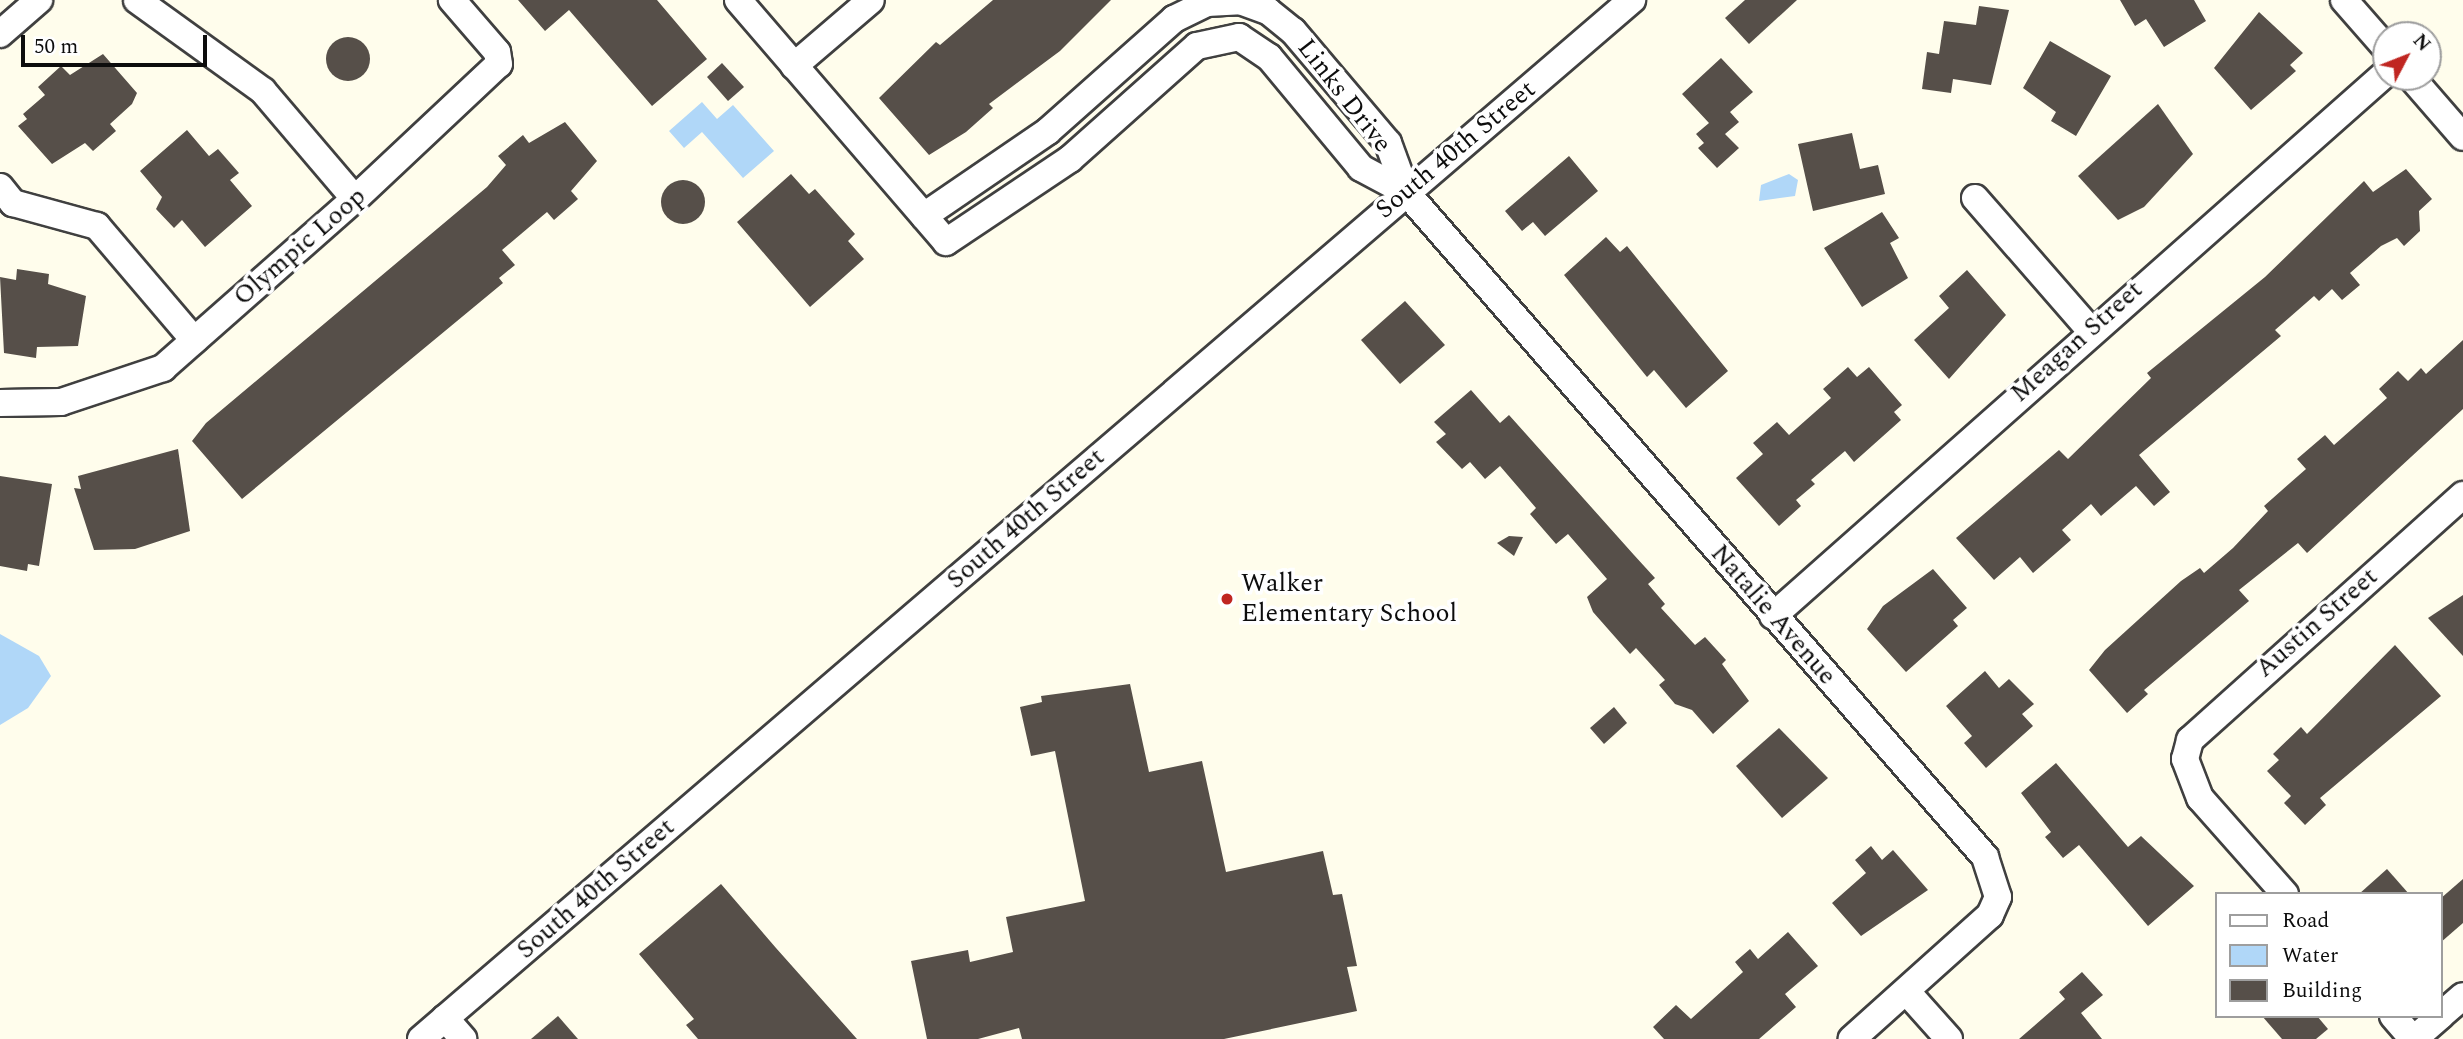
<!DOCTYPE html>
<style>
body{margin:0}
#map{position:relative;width:2463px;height:1039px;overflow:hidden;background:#fffdec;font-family:Spectral,serif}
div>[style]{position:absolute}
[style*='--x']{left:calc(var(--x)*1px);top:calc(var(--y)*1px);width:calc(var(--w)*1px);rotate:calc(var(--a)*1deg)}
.water>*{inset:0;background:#b0d7f8}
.building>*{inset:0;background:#564f49}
.round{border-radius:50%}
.roads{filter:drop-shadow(2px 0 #404040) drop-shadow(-2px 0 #404040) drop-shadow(0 2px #404040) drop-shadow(0 -2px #404040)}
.minor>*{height:26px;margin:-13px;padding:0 13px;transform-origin:13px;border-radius:13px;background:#fff}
.dots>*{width:19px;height:19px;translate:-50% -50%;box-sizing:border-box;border:4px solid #fff;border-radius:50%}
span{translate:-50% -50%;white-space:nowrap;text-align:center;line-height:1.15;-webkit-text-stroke:7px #fff;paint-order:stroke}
.street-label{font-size:26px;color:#0d0d0d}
.poi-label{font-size:26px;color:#0d0d0d}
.left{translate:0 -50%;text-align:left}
.legend{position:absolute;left:2215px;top:892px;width:228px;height:126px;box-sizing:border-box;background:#fff;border:2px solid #9e9e9e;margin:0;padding:9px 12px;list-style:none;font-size:21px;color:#0d0d0d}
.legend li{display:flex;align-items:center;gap:14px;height:35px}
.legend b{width:35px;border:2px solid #9e9e9e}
.north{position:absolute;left:2372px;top:21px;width:70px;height:70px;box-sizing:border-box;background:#fff;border:2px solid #9e9e9e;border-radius:50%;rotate:48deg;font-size:19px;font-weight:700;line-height:28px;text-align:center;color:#0d0d0d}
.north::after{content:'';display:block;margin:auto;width:24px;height:32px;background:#c02621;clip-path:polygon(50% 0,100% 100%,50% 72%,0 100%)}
.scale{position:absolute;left:21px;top:35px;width:186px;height:32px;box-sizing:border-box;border:4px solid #0d0d0d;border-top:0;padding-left:9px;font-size:21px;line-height:24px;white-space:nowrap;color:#0d0d0d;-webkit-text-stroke:5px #fff;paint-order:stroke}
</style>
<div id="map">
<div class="water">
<i style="clip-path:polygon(702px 102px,717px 119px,733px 105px,774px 151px,743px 178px,702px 132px,684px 148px,669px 131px)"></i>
<i style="clip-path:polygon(1789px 174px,1798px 180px,1795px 196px,1759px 201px,1761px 185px)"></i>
<i style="clip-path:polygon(0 634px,39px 656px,51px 676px,28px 708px,0 725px)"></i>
</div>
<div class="building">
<i style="clip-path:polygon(518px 0,657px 0,707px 59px,652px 106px,569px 10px,545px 31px)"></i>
<i style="clip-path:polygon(993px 0,1111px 0,1060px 51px,989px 104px,993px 108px,966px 132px,929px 155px,879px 98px,936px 42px,940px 45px)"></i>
<i style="clip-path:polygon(1745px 0,1797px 0,1749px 44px,1725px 18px)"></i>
<i style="clip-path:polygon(2120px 0,2194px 0,2206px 21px,2164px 47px,2146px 19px,2135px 26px)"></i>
<i style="clip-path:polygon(1979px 6px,2009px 10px,1991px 85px,1953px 79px,1951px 93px,1922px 89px,1927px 52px,1939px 54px,1944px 21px,1976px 25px)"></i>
<i style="clip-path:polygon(2259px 12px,2303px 53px,2290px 65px,2296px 71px,2251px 110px,2214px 68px)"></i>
<i class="round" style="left:326px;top:37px;width:44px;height:44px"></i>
<i style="clip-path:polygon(2050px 41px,2111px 76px,2076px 136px,2051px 121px,2056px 112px,2023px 88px)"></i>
<i style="clip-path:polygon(103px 54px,137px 93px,132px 104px,110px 124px,116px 131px,93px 151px,85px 143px,52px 164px,18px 126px,27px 119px,23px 114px,45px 95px,38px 87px,61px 66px,70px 75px)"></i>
<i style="clip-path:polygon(1721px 58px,1753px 92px,1730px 112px,1739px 122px,1725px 134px,1739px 148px,1717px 168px,1698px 148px,1704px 143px,1696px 134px,1709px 123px,1682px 94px)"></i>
<i style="clip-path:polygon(722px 63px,744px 87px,728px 101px,707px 77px)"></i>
<i style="clip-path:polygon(2158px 104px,2193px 154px,2144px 207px,2118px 220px,2078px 176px)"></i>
<i style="clip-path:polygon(565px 122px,597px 161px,571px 191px,578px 199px,554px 220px,547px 212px,502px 250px,515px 265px,499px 278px,503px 283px,242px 499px,192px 441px,206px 423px,487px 187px,506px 165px,498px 156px,523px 135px,529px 143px)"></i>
<i style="clip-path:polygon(187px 130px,209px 156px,218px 149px,239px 173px,230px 180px,252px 206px,205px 247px,182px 220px,174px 228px,156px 209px,162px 197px,140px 171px)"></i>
<i style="clip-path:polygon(1852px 133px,1860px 169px,1878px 165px,1885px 194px,1813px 211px,1798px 144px)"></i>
<i style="clip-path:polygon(1569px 156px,1598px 191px,1545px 236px,1533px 222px,1522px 231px,1505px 211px)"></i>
<i style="clip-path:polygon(2406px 169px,2432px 199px,2419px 211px,2420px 231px,2404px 246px,2397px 238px,2381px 246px,2350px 273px,2360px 285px,2342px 300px,2332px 289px,2319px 301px,2314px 296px,2275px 330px,2281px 336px,2139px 455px,2170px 492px,2154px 506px,2136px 486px,2101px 516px,2091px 504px,2062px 530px,2071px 540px,2033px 573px,2020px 557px,1994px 580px,1956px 538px,2059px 450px,2068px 459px,2151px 378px,2147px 373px,2265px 277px,2364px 181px,2373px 192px)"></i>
<i style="clip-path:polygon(791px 174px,809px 194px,815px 189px,855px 234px,848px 241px,864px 259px,810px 307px,737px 222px)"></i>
<i class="round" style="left:661px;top:180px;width:44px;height:44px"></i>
<i style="clip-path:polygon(1882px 212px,1899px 238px,1890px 243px,1908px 278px,1862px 307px,1824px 248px)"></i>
<i style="clip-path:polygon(1606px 237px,1620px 252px,1627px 246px,1728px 371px,1686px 408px,1654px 370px,1647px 377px,1564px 275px)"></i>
<i style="clip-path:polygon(17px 269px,49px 274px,48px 284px,86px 296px,78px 346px,37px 347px,36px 358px,4px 353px,0 277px,16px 280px)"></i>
<i style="clip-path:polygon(1967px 270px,2006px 315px,1949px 379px,1914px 340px,1949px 308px,1939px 296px)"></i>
<i style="clip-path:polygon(1405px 301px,1445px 345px,1400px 384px,1361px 340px)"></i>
<i style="clip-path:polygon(2463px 340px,2463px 409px,2307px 553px,2298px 543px,2239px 590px,2249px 601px,2144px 690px,2148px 694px,2127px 713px,2089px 670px,2105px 650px,2181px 581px,2200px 568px,2204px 573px,2233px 548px,2268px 511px,2264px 506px,2306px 469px,2297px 459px,2325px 435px,2334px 445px,2387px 398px,2379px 389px,2398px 371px,2408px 381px,2421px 368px,2426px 374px)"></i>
<i style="clip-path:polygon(1848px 367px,1857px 377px,1869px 367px,1902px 405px,1894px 412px,1901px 420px,1854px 462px,1845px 451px,1811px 480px,1815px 484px,1796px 500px,1801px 506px,1779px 526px,1736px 478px,1763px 454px,1753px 443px,1777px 422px,1789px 435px,1831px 398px,1823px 389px)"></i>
<i style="clip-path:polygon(1471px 390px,1500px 423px,1509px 415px,1634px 555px,1655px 578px,1648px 584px,1665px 604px,1661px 608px,1695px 645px,1705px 637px,1726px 660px,1722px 664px,1749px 701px,1713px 734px,1692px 710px,1675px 704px,1659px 685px,1665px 680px,1636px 648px,1630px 654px,1593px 612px,1587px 597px,1607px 579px,1568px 534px,1556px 544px,1530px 514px,1536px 508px,1500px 466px,1485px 479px,1470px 462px,1462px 469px,1436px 442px,1446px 434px,1434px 422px)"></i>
<i style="clip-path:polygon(178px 449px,190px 531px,135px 549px,94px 550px,74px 488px,81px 489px,78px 476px)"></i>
<i style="clip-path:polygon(0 476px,52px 484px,39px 566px,28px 564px,27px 571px,0 566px)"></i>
<i style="clip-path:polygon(1509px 536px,1523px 537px,1514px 556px,1497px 543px)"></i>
<i style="clip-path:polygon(1933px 569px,1967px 608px,1953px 620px,1958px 626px,1906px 672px,1867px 629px,1883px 606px)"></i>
<i style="clip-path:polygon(2463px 595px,2463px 656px,2428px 618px)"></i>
<i style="clip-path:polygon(2395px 645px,2441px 696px,2320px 798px,2326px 805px,2305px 825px,2284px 803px,2291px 796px,2267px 771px,2279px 760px,2273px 754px,2301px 727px,2307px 734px)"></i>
<i style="clip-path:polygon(1985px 671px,1999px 688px,2009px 679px,2034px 704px,2022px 714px,2033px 726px,1986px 768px,1964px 743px,1972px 736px,1946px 706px)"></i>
<i style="clip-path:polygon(1130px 684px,1149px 772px,1202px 761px,1226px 872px,1323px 851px,1333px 895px,1342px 894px,1357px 966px,1347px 967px,1357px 1011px,1224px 1039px,1022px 1039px,1019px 1028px,978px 1039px,927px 1039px,911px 961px,968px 950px,970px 962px,1013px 952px,1006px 917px,1085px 901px,1055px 751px,1031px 756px,1020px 707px,1042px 702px,1041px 696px)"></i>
<i style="clip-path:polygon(1614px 707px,1627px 723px,1604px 744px,1590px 728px)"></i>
<i style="clip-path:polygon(1779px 728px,1828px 778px,1782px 818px,1736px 766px)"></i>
<i style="clip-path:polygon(2056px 763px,2128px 847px,2141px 836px,2194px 886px,2148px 926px,2079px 845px,2063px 858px,2045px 837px,2051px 832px,2021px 793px)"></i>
<i style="clip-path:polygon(1871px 846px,1882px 860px,1893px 850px,1928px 890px,1861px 936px,1832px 903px,1866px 873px,1855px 860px)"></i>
<i style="clip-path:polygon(2387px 869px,2409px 894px,2359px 894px)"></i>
<i style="clip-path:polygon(2463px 879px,2463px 923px,2440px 943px,2440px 899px)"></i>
<i style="clip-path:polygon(721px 884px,776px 948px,857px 1039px,698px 1039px,686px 1025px,694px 1019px,639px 954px)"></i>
<i style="clip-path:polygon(1788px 932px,1818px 966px,1785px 994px,1796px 1007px,1759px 1039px,1664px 1039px,1653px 1027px,1676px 1005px,1691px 1019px,1743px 972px,1735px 962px,1750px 949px,1758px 959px)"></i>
<i style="clip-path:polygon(2082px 972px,2103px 995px,2081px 1013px,2102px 1039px,2019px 1039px,2065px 999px,2059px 992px)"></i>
<i style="clip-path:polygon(558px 1016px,578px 1039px,531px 1039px)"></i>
<i style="clip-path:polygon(2262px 1016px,2317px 1016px,2328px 1029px,2316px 1039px,2282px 1039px)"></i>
</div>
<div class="roads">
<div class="minor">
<i style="--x:137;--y:0;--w:155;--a:35.8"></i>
<i style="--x:263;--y:91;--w:142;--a:49.6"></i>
<i style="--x:738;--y:0;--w:319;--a:49.3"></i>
<i style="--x:946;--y:242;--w:149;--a:-33.8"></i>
<i style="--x:1070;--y:159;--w:170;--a:-41.7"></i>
<i style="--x:1197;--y:46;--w:43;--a:-12.1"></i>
<i style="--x:1239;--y:37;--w:36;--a:34"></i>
<i style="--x:1269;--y:57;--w:144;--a:50.3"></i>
<i style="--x:1361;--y:168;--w:51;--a:28.1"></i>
<i style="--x:1406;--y:192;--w:882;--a:48.95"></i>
<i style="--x:1985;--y:857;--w:42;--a:72"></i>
<i style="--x:1998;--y:897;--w:20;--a:114"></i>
<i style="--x:1990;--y:915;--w:186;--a:138.1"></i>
<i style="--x:2344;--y:0;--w:64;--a:48.8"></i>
<i style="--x:0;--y:34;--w:52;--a:-41.1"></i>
<i style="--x:794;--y:66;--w:101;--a:-40.6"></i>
<i style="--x:2411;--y:77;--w:79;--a:49.1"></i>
<i style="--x:0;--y:187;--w:21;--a:51"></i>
<i style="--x:13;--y:203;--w:87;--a:15.3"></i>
<i style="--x:97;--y:226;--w:150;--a:49.6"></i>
<i style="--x:1975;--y:198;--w:175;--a:48.9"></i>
<i style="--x:924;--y:216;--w:150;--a:-34.4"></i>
<i style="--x:1048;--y:131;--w:169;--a:-41.6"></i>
<i style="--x:1174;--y:19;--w:37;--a:-26"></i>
<i style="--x:1207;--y:3;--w:33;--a:-3"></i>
<i style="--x:1240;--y:1;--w:30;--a:20"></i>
<i style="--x:1268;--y:11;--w:32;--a:39"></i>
<i style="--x:1293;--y:31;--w:147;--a:49.7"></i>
<i style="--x:1388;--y:143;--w:52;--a:69.8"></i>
<i style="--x:0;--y:403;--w:61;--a:-0.9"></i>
<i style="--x:61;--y:402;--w:108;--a:-18.4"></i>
<i style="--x:163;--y:368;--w:256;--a:-41.4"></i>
<i style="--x:355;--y:199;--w:197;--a:-43.2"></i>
<i style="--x:499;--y:64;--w:12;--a:-99"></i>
<i style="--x:497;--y:52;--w:69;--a:-130.9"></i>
<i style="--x:1773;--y:616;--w:819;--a:-41.53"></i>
<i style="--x:2285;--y:894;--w:128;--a:-131.5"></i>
<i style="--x:2200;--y:798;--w:42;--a:-111"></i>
<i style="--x:2185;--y:759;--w:20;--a:-75"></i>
<i style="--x:2190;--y:740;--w:367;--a:-41.9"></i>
<i style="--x:1907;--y:992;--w:63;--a:48.2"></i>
<i style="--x:2393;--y:1016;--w:30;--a:49"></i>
<i style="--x:2440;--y:1016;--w:30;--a:-41"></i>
<i style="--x:445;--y:1018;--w:28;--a:49"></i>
<i style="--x:421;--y:1039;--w:1596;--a:-40.63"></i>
<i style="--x:2414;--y:1039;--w:35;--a:-41"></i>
</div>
</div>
<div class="dots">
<i style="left:1227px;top:599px;background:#c02621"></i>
</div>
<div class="street-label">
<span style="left:1344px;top:96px;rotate:52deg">Links Drive</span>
<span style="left:1456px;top:150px;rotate:-40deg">South 40th Street</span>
<span style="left:300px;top:247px;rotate:-41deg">Olympic Loop</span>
<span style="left:2077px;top:342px;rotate:-42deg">Meagan Street</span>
<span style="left:1026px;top:519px;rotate:-41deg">South 40th Street</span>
<span style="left:1773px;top:615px;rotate:49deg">Natalie Avenue</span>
<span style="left:2317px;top:623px;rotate:-41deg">Austin Street</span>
<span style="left:596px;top:889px;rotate:-41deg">South 40th Street</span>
</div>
<div class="poi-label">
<span class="left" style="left:1241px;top:599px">Walker<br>Elementary School</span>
</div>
<ul class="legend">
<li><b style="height:9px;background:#fff"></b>Road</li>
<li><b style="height:19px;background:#b0d7f8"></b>Water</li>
<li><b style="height:19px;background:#564f49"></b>Building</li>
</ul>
<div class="north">N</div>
<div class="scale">50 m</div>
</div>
